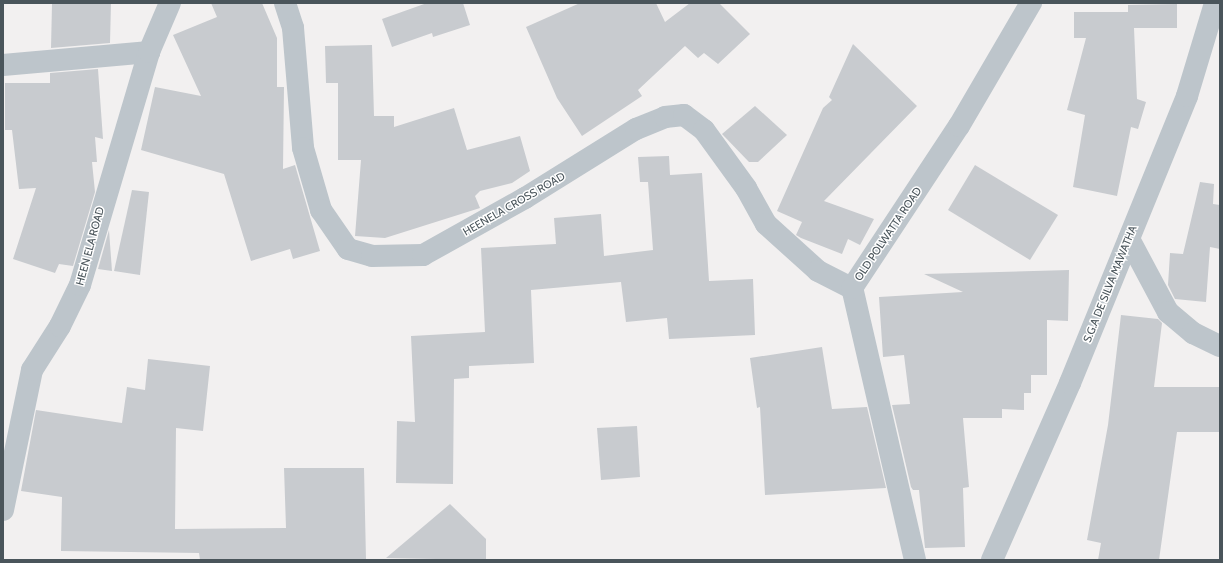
<!DOCTYPE html>
<style>
body{margin:0}
#map{position:relative;width:1223px;height:563px;overflow:hidden;background:#f2f0f0;font-family:Cabin,sans-serif}
div>[style]{position:absolute}
[style*='--x']{left:calc(var(--x)*1px);top:calc(var(--y)*1px);width:calc(var(--w)*1px);rotate:calc(var(--a)*1deg)}
.building>*{inset:0;background:#c8cbcf}
.minor>*{height:22px;margin:-11px;padding:0 11px;transform-origin:11px;border-radius:11px;background:#bdc5cb}
span{translate:-50% -50%;white-space:nowrap;text-align:center;line-height:1.15;-webkit-text-stroke:3px #fff;paint-order:stroke}
.street-label{font-size:11px;color:#4a555b}
.frame{position:absolute;inset:0;border:4px solid #4a555b;pointer-events:none}
</style>
<div id="map">
<div class="building">
<i style="clip-path:polygon(111px 3px,110px 43px,51px 48px,52px 4px)"></i>
<i style="clip-path:polygon(211px 3px,262px 3px,277px 38px,277px 87px,284px 87px,283px 169px,295px 165px,320px 251px,293px 259px,290px 249px,251px 261px,224px 174px,141px 150px,155px 87px,201px 96px,173px 35px,217px 17px)"></i>
<i style="clip-path:polygon(427px 3px,463px 3px,470px 25px,433px 37px,432px 33px,392px 47px,382px 19px)"></i>
<i style="clip-path:polygon(580px 3px,656px 3px,665px 22px,690px 3px,719px 3px,750px 34px,718px 64px,704px 53px,698px 58px,685px 46px,638px 90px,642px 96px,582px 136px,557px 98px,526px 27px)"></i>
<i style="clip-path:polygon(1177px 4px,1177px 28px,1134px 28px,1137px 99px,1146px 102px,1138px 129px,1131px 127px,1117px 196px,1073px 187px,1085px 115px,1067px 110px,1086px 38px,1074px 38px,1074px 12px,1128px 12px,1128px 5px)"></i>
<i style="clip-path:polygon(853px 44px,917px 106px,824px 201px,874px 219px,860px 245px,848px 239px,842px 254px,801px 238px,796px 235px,802px 222px,777px 211px,823px 108px,832px 100px,829px 97px)"></i>
<i style="clip-path:polygon(372px 45px,374px 116px,394px 116px,394px 127px,454px 108px,467px 150px,520px 136px,530px 171px,512px 183px,480px 191px,475px 196px,480px 208px,385px 238px,355px 236px,361px 160px,338px 160px,338px 83px,326px 83px,325px 46px)"></i>
<i style="clip-path:polygon(98px 69px,103px 139px,95px 137px,97px 162px,92px 162px,95px 192px,73px 266px,59px 264px,55px 273px,13px 259px,36px 188px,19px 189px,12px 130px,5px 130px,5px 83px,50px 83px,50px 73px)"></i>
<i style="clip-path:polygon(755px 106px,787px 135px,758px 162px,749px 162px,722px 134px)"></i>
<i style="clip-path:polygon(669px 156px,670px 175px,702px 173px,709px 281px,753px 279px,755px 335px,669px 339px,667px 318px,626px 322px,621px 282px,531px 290px,534px 363px,469px 366px,469px 378px,454px 379px,453px 484px,396px 483px,397px 421px,415px 422px,411px 336px,485px 332px,481px 248px,556px 244px,554px 218px,601px 214px,604px 256px,653px 250px,648px 182px,640px 182px,638px 157px)"></i>
<i style="clip-path:polygon(975px 165px,1058px 215px,1030px 260px,948px 210px)"></i>
<i style="clip-path:polygon(1200px 182px,1214px 184px,1213px 204px,1220px 205px,1220px 249px,1210px 247px,1206px 302px,1175px 299px,1168px 285px,1170px 253px,1183px 254px)"></i>
<i style="clip-path:polygon(132px 190px,149px 192px,140px 275px,114px 271px)"></i>
<i style="clip-path:polygon(109px 230px,112px 271px,98px 269px)"></i>
<i style="clip-path:polygon(1069px 270px,1068px 321px,1047px 320px,1047px 375px,1031px 375px,1031px 393px,1024px 393px,1024px 410px,1002px 409px,1002px 418px,963px 418px,969px 487px,963px 488px,965px 547px,925px 548px,919px 490px,913px 490px,911px 487px,892px 405px,910px 404px,904px 355px,883px 357px,879px 297px,963px 292px,924px 274px)"></i>
<i style="clip-path:polygon(1121px 315px,1158px 319px,1162px 323px,1154px 387px,1220px 387px,1220px 432px,1177px 432px,1159px 560px,1098px 560px,1101px 543px,1087px 540px,1108px 425px)"></i>
<i style="clip-path:polygon(822px 347px,832px 409px,867px 407px,886px 488px,765px 495px,760px 407px,757px 408px,750px 358px)"></i>
<i style="clip-path:polygon(148px 359px,210px 366px,203px 431px,176px 428px,175px 529px,286px 528px,284px 468px,364px 468px,366px 559px,200px 560px,199px 553px,61px 551px,62px 497px,21px 491px,36px 410px,122px 423px,127px 387px,145px 390px)"></i>
<i style="clip-path:polygon(637px 426px,640px 477px,601px 480px,597px 428px)"></i>
<i style="clip-path:polygon(450px 504px,486px 539px,486px 560px,386px 558px)"></i>
</div>
<div class="minor">
<i style="--x:285;--y:3;--w:26;--a:72"></i>
<i style="--x:293;--y:28;--w:120;--a:85.2"></i>
<i style="--x:303;--y:148;--w:65;--a:73.8"></i>
<i style="--x:321;--y:210;--w:47;--a:55.3"></i>
<i style="--x:348;--y:249;--w:25;--a:16"></i>
<i style="--x:372;--y:256;--w:51;--a:-1.1"></i>
<i style="--x:423;--y:255;--w:117;--a:-29.2"></i>
<i style="--x:525;--y:198;--w:131;--a:-31.9"></i>
<i style="--x:636;--y:129;--w:31;--a:-22"></i>
<i style="--x:665;--y:117;--w:19;--a:-6"></i>
<i style="--x:684;--y:115;--w:25;--a:37"></i>
<i style="--x:704;--y:130;--w:72;--a:54.1"></i>
<i style="--x:746;--y:188;--w:41;--a:60.9"></i>
<i style="--x:766;--y:224;--w:70;--a:42.1"></i>
<i style="--x:818;--y:271;--w:38;--a:27"></i>
<i style="--x:3;--y:65;--w:147;--a:-5.1"></i>
<i style="--x:1129;--y:239;--w:83;--a:61.9"></i>
<i style="--x:1168;--y:312;--w:33;--a:40"></i>
<i style="--x:1193;--y:333;--w:30;--a:26"></i>
<i style="--x:3;--y:510;--w:143;--a:-78.3"></i>
<i style="--x:32;--y:370;--w:52;--a:-57.5"></i>
<i style="--x:60;--y:326;--w:46;--a:-64"></i>
<i style="--x:80;--y:285;--w:243;--a:-73.5"></i>
<i style="--x:149;--y:52;--w:53;--a:-66.8"></i>
<i style="--x:915;--y:560;--w:279;--a:-103"></i>
<i style="--x:852;--y:288;--w:194;--a:-56.6"></i>
<i style="--x:959;--y:126;--w:143;--a:-59.7"></i>
<i style="--x:992;--y:560;--w:193;--a:-66.2"></i>
<i style="--x:1070;--y:383;--w:310;--a:-67.8"></i>
<i style="--x:1187;--y:96;--w:97;--a:-73.2"></i>
</div>
<div class="street-label">
<span style="left:514px;top:204px;rotate:-30deg">HEENELA CROSS ROAD</span>
<span style="left:888px;top:234px;rotate:-56deg">OLD POLWATTA ROAD</span>
<span style="left:90px;top:246px;rotate:-75deg">HEEN ELA ROAD</span>
<span style="left:1110px;top:284px;rotate:-68deg">S.G.A DE SILVA MAWATHA</span>
</div>
<div class="frame"></div>
</div>
